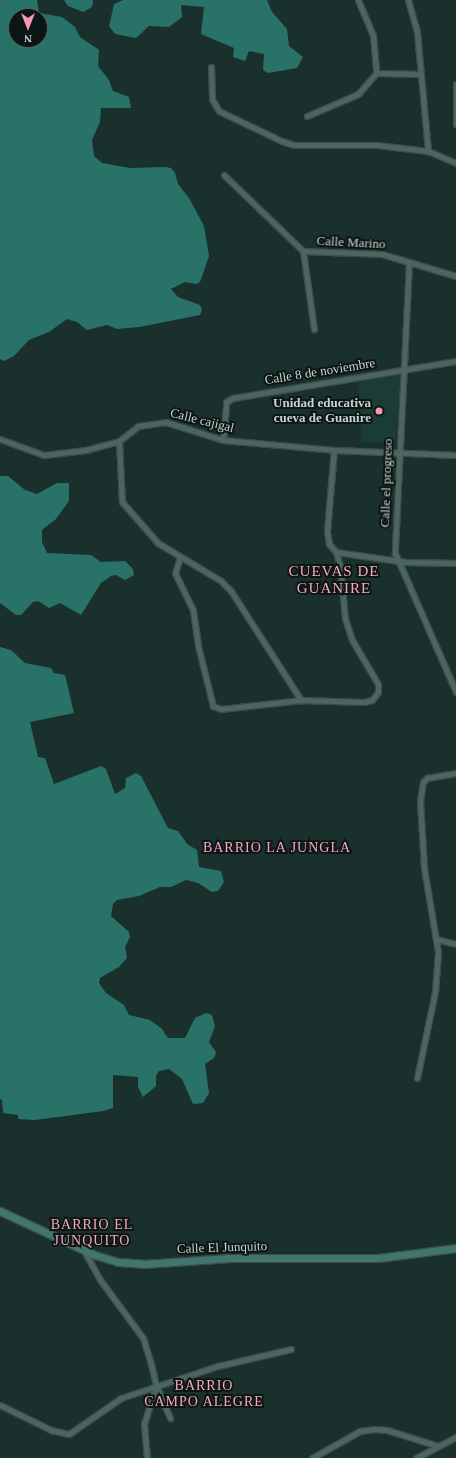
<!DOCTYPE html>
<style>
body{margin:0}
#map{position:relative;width:456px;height:1458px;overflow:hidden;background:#1a302c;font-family:"Times New Roman",serif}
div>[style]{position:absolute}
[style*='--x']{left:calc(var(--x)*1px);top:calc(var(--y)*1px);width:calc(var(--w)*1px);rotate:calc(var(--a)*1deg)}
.built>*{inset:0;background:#1b3b35}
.forest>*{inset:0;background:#297267}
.roads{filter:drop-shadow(1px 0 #3a4d49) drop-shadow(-1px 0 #3a4d49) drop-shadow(0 1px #3a4d49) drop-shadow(0 -1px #3a4d49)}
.street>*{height:5px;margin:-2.5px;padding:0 2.5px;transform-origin:2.5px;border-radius:2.5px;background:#4d6560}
.secondary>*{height:7px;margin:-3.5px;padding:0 3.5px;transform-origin:3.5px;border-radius:3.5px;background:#42756d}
.dots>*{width:11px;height:11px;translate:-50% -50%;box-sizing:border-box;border:2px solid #0c1614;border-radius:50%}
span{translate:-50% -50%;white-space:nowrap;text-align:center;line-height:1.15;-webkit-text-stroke:4px #0c1614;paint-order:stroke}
.street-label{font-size:13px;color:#c8d5d2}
.poi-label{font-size:13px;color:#c8d5d2;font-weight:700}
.right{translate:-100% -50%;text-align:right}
.neighbourhood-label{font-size:14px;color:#f8a6bd;letter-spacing:1px}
.quarter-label{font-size:15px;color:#f8a6bd;letter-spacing:1px}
.north{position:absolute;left:8px;top:8px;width:40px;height:40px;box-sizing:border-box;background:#0c1614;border:1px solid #576260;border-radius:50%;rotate:180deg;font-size:11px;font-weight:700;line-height:16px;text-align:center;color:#c8d5d2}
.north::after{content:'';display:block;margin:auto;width:14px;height:18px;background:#f19ab3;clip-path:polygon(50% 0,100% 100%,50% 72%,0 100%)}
</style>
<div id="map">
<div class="built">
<i style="clip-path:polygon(402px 374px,395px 444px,361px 442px,359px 380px)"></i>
</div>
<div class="forest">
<i style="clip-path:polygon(evenodd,0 0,37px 0,39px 13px,62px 17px,75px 27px,80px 37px,99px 50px,98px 66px,109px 80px,113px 91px,129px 97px,131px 108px,101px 108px,100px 122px,92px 140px,94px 156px,102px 163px,130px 168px,165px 167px,171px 168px,175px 173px,178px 184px,189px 198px,204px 226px,209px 256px,200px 282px,196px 284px,185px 282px,171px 289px,178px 297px,200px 305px,202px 310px,200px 315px,139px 327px,117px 329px,107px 325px,87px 330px,77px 322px,67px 319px,49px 332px,29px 340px,14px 356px,4px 361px,0 359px,0 0,16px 16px,40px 16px,40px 40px,16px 40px,16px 16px)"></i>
<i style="clip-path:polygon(64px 0,92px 0,93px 1px,92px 7px,83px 12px,68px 6px)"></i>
<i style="clip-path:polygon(123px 0,267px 0,272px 12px,287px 29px,289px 46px,303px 57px,297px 68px,268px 73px,263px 70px,264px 54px,249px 51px,245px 61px,233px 57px,234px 48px,201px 34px,204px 7px,181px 5px,182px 17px,169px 27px,149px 26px,136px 38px,115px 34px,109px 26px,113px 9px,114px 4px)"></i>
<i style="clip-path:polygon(0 476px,8px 476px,25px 490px,37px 494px,57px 483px,69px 483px,69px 501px,56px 519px,42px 530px,42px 542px,47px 553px,91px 555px,101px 562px,125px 561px,133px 569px,134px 575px,125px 580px,116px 575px,111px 576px,101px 583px,81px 615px,60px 603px,49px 608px,38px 601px,33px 602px,21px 615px,16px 615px,0 603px)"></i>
<i style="clip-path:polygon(0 647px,11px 650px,25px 663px,51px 668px,54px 673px,65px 675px,74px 713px,30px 722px,38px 757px,45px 758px,54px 784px,101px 766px,106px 769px,115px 794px,125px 788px,126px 778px,136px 773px,141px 776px,168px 828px,178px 831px,187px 844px,197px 850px,199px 867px,221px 871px,224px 882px,218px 891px,212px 892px,198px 883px,186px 880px,171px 887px,160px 887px,139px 896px,117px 900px,113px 904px,111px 916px,129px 932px,130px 937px,125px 947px,127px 958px,119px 967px,100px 978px,99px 983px,106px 993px,124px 1005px,129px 1015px,150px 1020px,162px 1029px,168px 1038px,185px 1038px,195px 1018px,206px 1013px,212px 1015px,215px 1026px,209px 1042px,216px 1052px,214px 1058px,205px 1064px,209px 1093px,203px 1103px,193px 1104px,182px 1079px,169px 1069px,159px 1071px,156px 1076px,156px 1086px,143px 1097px,138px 1087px,138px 1077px,113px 1075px,113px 1108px,103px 1111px,35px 1120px,18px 1119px,18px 1115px,3px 1113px,2px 1100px,0 1099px)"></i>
</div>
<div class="roads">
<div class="street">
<i style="--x:358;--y:0;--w:38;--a:67"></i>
<i style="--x:373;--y:35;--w:38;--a:85"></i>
<i style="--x:376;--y:73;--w:44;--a:1.3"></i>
<i style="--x:408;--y:0;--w:33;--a:74"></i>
<i style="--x:417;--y:32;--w:120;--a:84.7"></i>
<i style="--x:211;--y:67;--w:32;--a:88"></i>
<i style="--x:212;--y:99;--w:14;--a:60"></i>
<i style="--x:219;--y:111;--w:70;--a:25.5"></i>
<i style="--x:282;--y:141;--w:13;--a:18"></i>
<i style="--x:294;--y:145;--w:83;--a:0"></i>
<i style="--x:377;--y:145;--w:51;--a:6.7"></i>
<i style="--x:428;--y:151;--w:30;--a:23"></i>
<i style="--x:456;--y:84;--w:40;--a:90"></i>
<i style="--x:307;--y:116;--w:56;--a:-23.3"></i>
<i style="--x:358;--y:94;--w:28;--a:-49"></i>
<i style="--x:224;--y:175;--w:110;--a:43.9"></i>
<i style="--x:303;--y:251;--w:79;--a:2.2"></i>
<i style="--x:382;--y:254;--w:77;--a:16.6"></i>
<i style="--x:303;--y:251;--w:79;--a:82"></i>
<i style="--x:409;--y:262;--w:291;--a:92.8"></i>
<i style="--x:395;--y:553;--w:152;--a:66.3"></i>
<i style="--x:0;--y:439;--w:47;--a:20"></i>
<i style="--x:44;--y:455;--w:42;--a:-6.8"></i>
<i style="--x:86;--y:450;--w:34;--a:-15"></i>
<i style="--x:119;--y:441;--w:24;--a:-38"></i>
<i style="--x:138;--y:426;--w:28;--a:-8"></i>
<i style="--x:166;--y:422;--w:60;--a:17.5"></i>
<i style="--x:223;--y:440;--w:111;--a:5.1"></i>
<i style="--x:334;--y:450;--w:122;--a:2.3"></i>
<i style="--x:223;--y:440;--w:38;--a:-85"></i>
<i style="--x:226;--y:402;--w:8;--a:-30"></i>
<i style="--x:233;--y:398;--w:226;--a:-9.4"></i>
<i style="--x:119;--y:441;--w:61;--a:87.2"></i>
<i style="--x:122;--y:502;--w:55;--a:48.7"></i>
<i style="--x:158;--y:543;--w:74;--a:31.1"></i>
<i style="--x:221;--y:581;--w:14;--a:45"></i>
<i style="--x:231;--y:591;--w:130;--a:57.3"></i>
<i style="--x:336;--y:552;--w:70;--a:8.2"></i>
<i style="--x:405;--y:562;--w:51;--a:1.1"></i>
<i style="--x:180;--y:557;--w:17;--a:107"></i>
<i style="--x:175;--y:573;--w:41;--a:64.1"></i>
<i style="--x:193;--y:610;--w:36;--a:82"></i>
<i style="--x:198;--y:646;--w:62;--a:76"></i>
<i style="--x:213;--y:706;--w:9;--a:21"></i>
<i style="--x:221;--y:709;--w:81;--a:-6.4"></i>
<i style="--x:301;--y:700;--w:63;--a:1.8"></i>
<i style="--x:364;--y:702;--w:8;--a:-14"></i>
<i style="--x:372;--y:700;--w:10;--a:-53"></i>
<i style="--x:378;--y:692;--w:8;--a:-90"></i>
<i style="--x:378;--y:684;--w:51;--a:-120.6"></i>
<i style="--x:352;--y:640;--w:22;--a:-108"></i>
<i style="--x:345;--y:619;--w:53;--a:-95.4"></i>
<i style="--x:340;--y:566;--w:15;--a:-106"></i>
<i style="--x:336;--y:552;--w:11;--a:-131"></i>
<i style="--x:329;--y:544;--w:13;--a:-99"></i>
<i style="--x:327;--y:531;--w:81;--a:-85.1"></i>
<i style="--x:436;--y:939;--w:21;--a:14"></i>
<i style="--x:417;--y:1078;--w:88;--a:-78.2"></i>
<i style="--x:435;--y:992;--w:40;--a:-85.7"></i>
<i style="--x:438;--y:952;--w:85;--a:-99.5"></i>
<i style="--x:424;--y:868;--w:67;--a:-93.4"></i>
<i style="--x:420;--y:801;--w:19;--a:-81"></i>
<i style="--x:423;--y:782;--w:6;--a:-45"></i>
<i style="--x:427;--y:778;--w:29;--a:-10"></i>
<i style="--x:83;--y:1249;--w:37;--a:61"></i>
<i style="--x:101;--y:1281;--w:71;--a:53.6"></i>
<i style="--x:143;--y:1338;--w:27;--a:73"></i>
<i style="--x:151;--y:1364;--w:22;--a:77"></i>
<i style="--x:156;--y:1385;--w:41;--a:107.1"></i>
<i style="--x:144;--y:1424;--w:34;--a:85"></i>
<i style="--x:156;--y:1385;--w:36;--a:67"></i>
<i style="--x:0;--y:1405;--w:57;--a:26.1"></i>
<i style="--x:51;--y:1430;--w:18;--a:13"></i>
<i style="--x:69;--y:1434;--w:63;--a:-34.7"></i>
<i style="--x:121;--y:1398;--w:102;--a:-18.3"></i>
<i style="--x:218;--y:1366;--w:75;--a:-13.1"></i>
<i style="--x:312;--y:1458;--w:55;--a:-29.4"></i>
<i style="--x:360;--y:1431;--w:15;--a:-8"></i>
<i style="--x:375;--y:1429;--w:12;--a:5"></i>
<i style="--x:387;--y:1430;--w:53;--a:17.4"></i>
<i style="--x:416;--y:1458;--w:45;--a:-27.7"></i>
</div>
<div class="secondary">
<i style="--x:0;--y:1211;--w:105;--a:24.9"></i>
<i style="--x:95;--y:1255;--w:24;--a:17"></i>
<i style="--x:118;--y:1262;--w:26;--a:4"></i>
<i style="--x:144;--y:1264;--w:86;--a:-4"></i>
<i style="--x:230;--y:1258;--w:148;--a:0"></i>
<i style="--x:378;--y:1258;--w:79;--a:-7.3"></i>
</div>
</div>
<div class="dots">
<i style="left:379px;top:411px;background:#f19ab3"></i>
</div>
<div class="street-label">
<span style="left:351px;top:243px;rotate:3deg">Calle Marino</span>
<span style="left:320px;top:372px;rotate:-9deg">Calle 8 de noviembre</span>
<span style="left:202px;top:421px;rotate:14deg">Calle cajigal</span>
<span style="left:387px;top:483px;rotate:-88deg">Calle el progreso</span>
<span style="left:222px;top:1248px;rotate:-2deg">Calle El Junquito</span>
</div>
<div class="poi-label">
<span class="right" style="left:371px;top:411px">Unidad educativa<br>cueva de Guanire</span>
</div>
<div class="neighbourhood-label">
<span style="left:277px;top:848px">BARRIO LA JUNGLA</span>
<span style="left:92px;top:1233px">BARRIO EL<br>JUNQUITO</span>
<span style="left:204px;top:1394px">BARRIO<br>CAMPO ALEGRE</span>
</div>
<div class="quarter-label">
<span style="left:334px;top:580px">CUEVAS DE<br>GUANIRE</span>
</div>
<div class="north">N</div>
</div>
